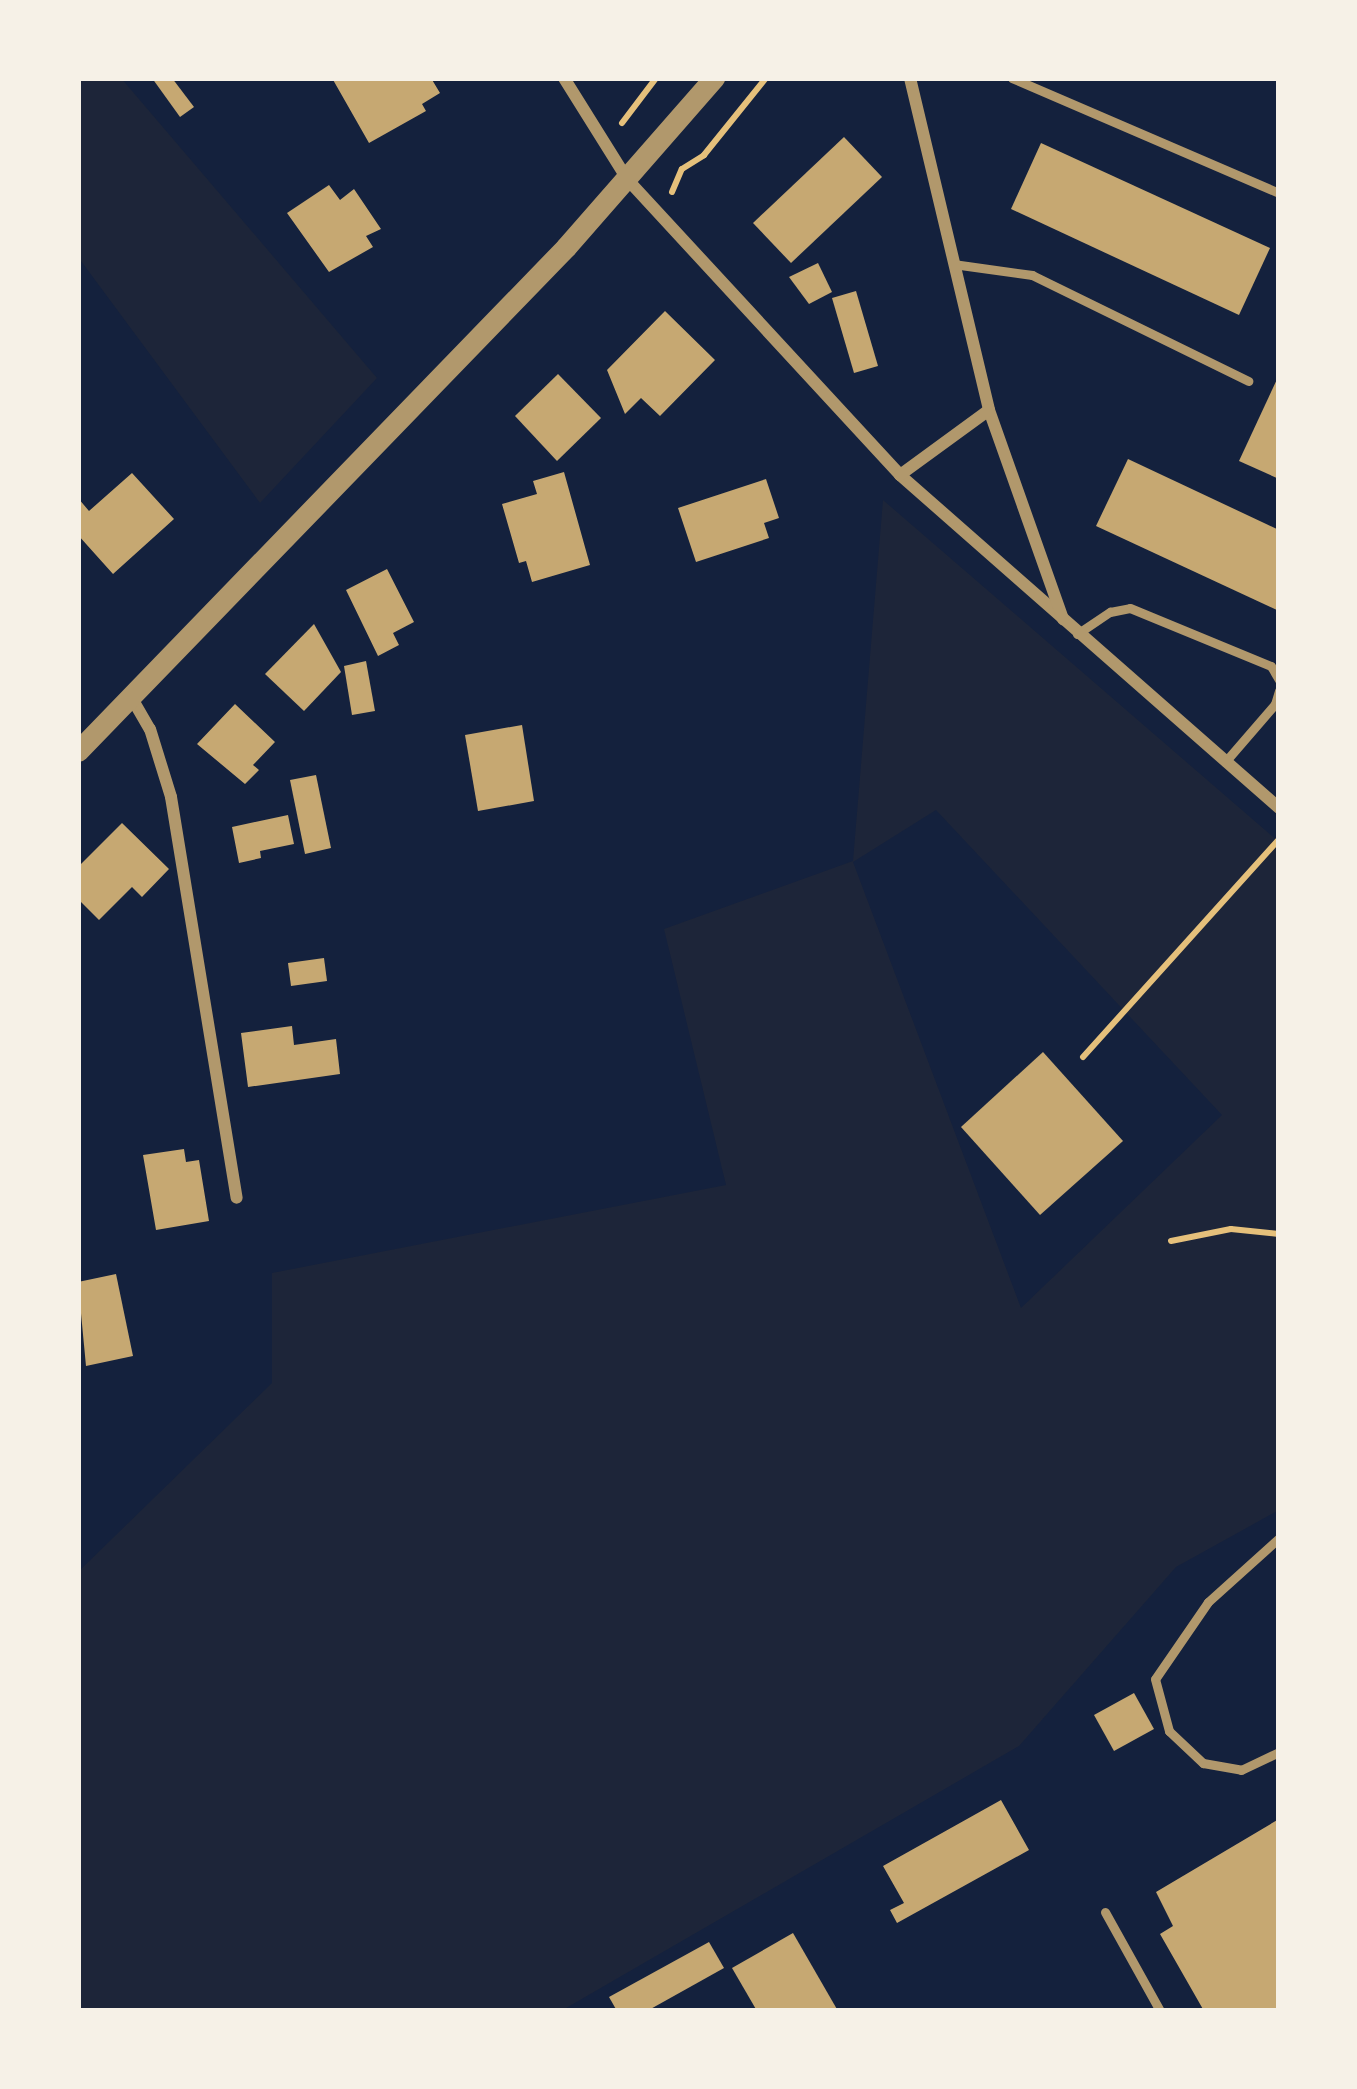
<!DOCTYPE html>
<style>
body{margin:0}
#map{position:relative;width:1357px;height:2089px;overflow:hidden;background:#14213d;font-family:"DejaVu Sans",sans-serif}
div>[style]{position:absolute}
[style*='--x']{left:calc(var(--x)*1px);top:calc(var(--y)*1px);width:calc(var(--w)*1px);rotate:calc(var(--a)*1deg)}
.green>*{inset:0;background:#1d2539}
.building>*{inset:0;background:#c6a872}
.path>*{height:6px;margin:-3px;padding:0 3px;transform-origin:3px;border-radius:3px;background:#e5c07b}
.service>*{height:9px;margin:-4.5px;padding:0 4.5px;transform-origin:4.5px;border-radius:4.5px;background:#b1986c}
.minor>*{height:12px;margin:-6px;padding:0 6px;transform-origin:6px;border-radius:6px;background:#b1986c}
.tertiary>*{height:21px;margin:-10.5px;padding:0 10.5px;transform-origin:10.5px;border-radius:10.5px;background:#b1986c}
span{translate:-50% -50%;white-space:nowrap;text-align:center;line-height:1.15;-webkit-text-stroke:9px #f6f1e7;paint-order:stroke}
.frame{position:absolute;inset:0;border:81px solid #f6f1e7;pointer-events:none}
</style>
<div id="map">
<div class="green">
<i style="clip-path:polygon(78px 78px,121px 78px,377px 378px,260px 503px,78px 257px)"></i>
<i style="clip-path:polygon(evenodd,883px 500px,1279px 842px,1279px 1510px,1176px 1567px,1019px 1746px,561px 2011px,78px 2011px,78px 1572px,272px 1383px,272px 1273px,726px 1185px,664px 929px,853px 861px,883px 500px,936px 810px,1222px 1115px,1021px 1308px,853px 862px,936px 810px)"></i>
</div>
<div class="building">
<i style="clip-path:polygon(152px 78px,172px 78px,194px 107px,180px 117px)"></i>
<i style="clip-path:polygon(332px 78px,431px 78px,440px 93px,422px 104px,426px 111px,369px 143px)"></i>
<i style="clip-path:polygon(844px 137px,882px 177px,791px 263px,753px 223px)"></i>
<i style="clip-path:polygon(1041px 143px,1270px 248px,1239px 315px,1011px 209px)"></i>
<i style="clip-path:polygon(329px 185px,340px 200px,354px 189px,381px 229px,366px 236px,373px 247px,329px 272px,287px 213px)"></i>
<i style="clip-path:polygon(818px 263px,832px 292px,809px 304px,789px 277px)"></i>
<i style="clip-path:polygon(856px 291px,878px 366px,854px 373px,832px 298px)"></i>
<i style="clip-path:polygon(665px 311px,715px 360px,660px 416px,641px 398px,625px 414px,607px 370px)"></i>
<i style="clip-path:polygon(558px 374px,601px 418px,557px 461px,515px 416px)"></i>
<i style="clip-path:polygon(1279px 375px,1279px 479px,1239px 461px)"></i>
<i style="clip-path:polygon(1128px 459px,1279px 530px,1279px 611px,1096px 526px)"></i>
<i style="clip-path:polygon(564px 472px,590px 565px,532px 582px,526px 561px,519px 563px,502px 504px,537px 494px,533px 481px)"></i>
<i style="clip-path:polygon(132px 473px,174px 519px,113px 574px,78px 535px,78px 498px,89px 511px)"></i>
<i style="clip-path:polygon(766px 479px,779px 518px,764px 523px,769px 538px,696px 562px,678px 508px)"></i>
<i style="clip-path:polygon(387px 569px,414px 622px,393px 633px,399px 645px,378px 656px,346px 590px)"></i>
<i style="clip-path:polygon(314px 624px,341px 672px,304px 711px,265px 674px)"></i>
<i style="clip-path:polygon(366px 661px,375px 711px,352px 715px,344px 666px)"></i>
<i style="clip-path:polygon(235px 704px,275px 742px,253px 765px,259px 770px,245px 784px,197px 744px)"></i>
<i style="clip-path:polygon(522px 725px,534px 801px,478px 811px,465px 735px)"></i>
<i style="clip-path:polygon(316px 775px,331px 848px,305px 854px,290px 780px)"></i>
<i style="clip-path:polygon(288px 815px,294px 844px,260px 851px,261px 858px,239px 863px,232px 827px)"></i>
<i style="clip-path:polygon(122px 823px,169px 869px,142px 897px,132px 887px,99px 920px,78px 899px,78px 867px)"></i>
<i style="clip-path:polygon(324px 958px,327px 981px,291px 986px,288px 963px)"></i>
<i style="clip-path:polygon(292px 1026px,294px 1045px,336px 1039px,340px 1074px,248px 1087px,241px 1033px)"></i>
<i style="clip-path:polygon(1043px 1052px,1123px 1141px,1040px 1215px,961px 1127px)"></i>
<i style="clip-path:polygon(184px 1149px,186px 1162px,199px 1160px,209px 1221px,156px 1230px,143px 1155px)"></i>
<i style="clip-path:polygon(116px 1274px,133px 1356px,86px 1366px,78px 1282px)"></i>
<i style="clip-path:polygon(1134px 1693px,1154px 1729px,1114px 1751px,1094px 1715px)"></i>
<i style="clip-path:polygon(1001px 1800px,1029px 1850px,897px 1923px,890px 1910px,904px 1903px,883px 1866px)"></i>
<i style="clip-path:polygon(1279px 1819px,1279px 2011px,1204px 2011px,1160px 1934px,1173px 1926px,1156px 1892px)"></i>
<i style="clip-path:polygon(793px 1933px,838px 2011px,757px 2011px,732px 1968px)"></i>
<i style="clip-path:polygon(709px 1942px,724px 1968px,647px 2011px,617px 2011px,609px 1997px)"></i>
</div>
<div class="path">
<i style="--x:622;--y:123;--w:56;--a:-52.9"></i>
<i style="--x:672;--y:192;--w:25;--a:-67"></i>
<i style="--x:682;--y:169;--w:26;--a:-32"></i>
<i style="--x:704;--y:155;--w:99;--a:-51.2"></i>
<i style="--x:1083;--y:1057;--w:293;--a:-48"></i>
<i style="--x:1171;--y:1241;--w:61;--a:-11.3"></i>
<i style="--x:1231;--y:1229;--w:48;--a:5.9"></i>
</div>
<div class="service">
<i style="--x:1012;--y:78;--w:291;--a:23.3"></i>
<i style="--x:953;--y:264;--w:80;--a:7.9"></i>
<i style="--x:1032;--y:275;--w:241;--a:26.1"></i>
<i style="--x:1077;--y:634;--w:40;--a:-34"></i>
<i style="--x:1110;--y:612;--w:20;--a:-11"></i>
<i style="--x:1130;--y:608;--w:152;--a:22.4"></i>
<i style="--x:1271;--y:666;--w:16;--a:60"></i>
<i style="--x:1225;--y:762;--w:77;--a:-49.2"></i>
<i style="--x:1275;--y:704;--w:14;--a:-73"></i>
<i style="--x:1279;--y:1538;--w:96;--a:138"></i>
<i style="--x:1208;--y:1602;--w:93;--a:124.5"></i>
<i style="--x:1155;--y:1679;--w:54;--a:74.9"></i>
<i style="--x:1169;--y:1731;--w:47;--a:43.3"></i>
<i style="--x:1203;--y:1763;--w:39;--a:10"></i>
<i style="--x:1241;--y:1770;--w:42;--a:-25.3"></i>
<i style="--x:1105;--y:1912;--w:113;--a:60.9"></i>
</div>
<div class="minor">
<i style="--x:564;--y:78;--w:119;--a:58"></i>
<i style="--x:627;--y:179;--w:403;--a:47.3"></i>
<i style="--x:900;--y:475;--w:505;--a:41.3"></i>
<i style="--x:910;--y:78;--w:341;--a:76.6"></i>
<i style="--x:989;--y:410;--w:222;--a:70.5"></i>
<i style="--x:900;--y:475;--w:110;--a:-36.1"></i>
<i style="--x:130;--y:695;--w:39;--a:60"></i>
<i style="--x:150;--y:729;--w:71;--a:72.8"></i>
<i style="--x:171;--y:797;--w:406;--a:80.7"></i>
</div>
<div class="tertiary">
<i style="--x:78;--y:751;--w:702;--a:-45.92"></i>
<i style="--x:566;--y:247;--w:225;--a:-48.8"></i>
</div>
<div class="frame"></div>
</div>
